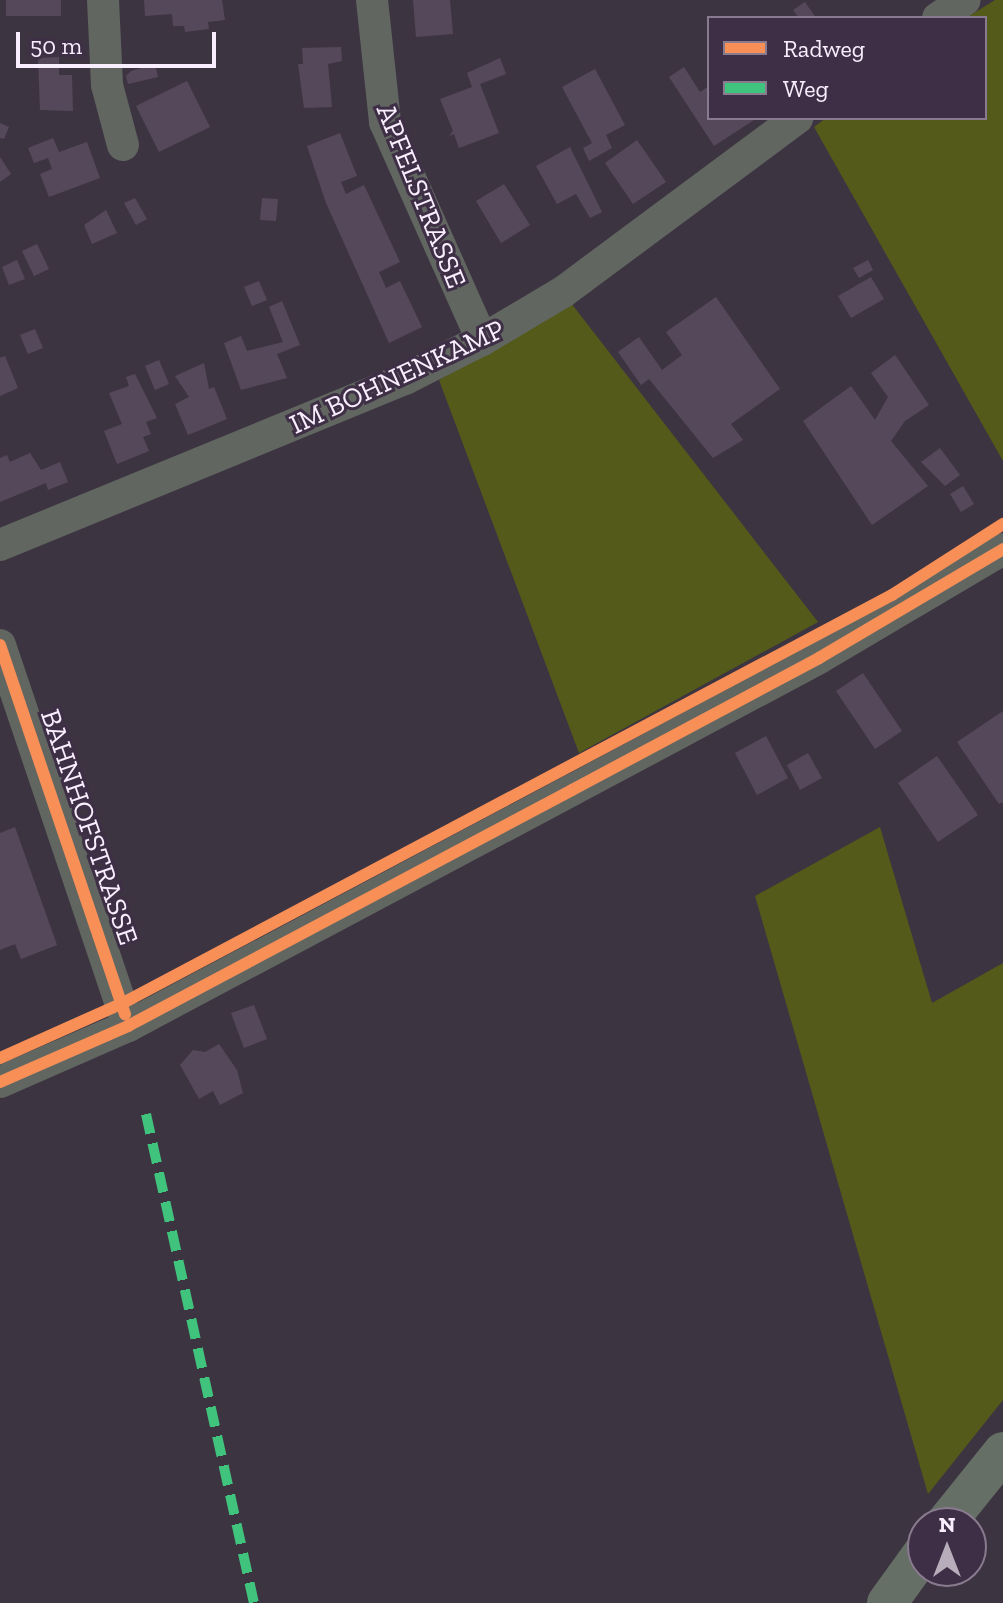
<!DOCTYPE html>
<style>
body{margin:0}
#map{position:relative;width:1003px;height:1603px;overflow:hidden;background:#3d3441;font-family:"Zilla Slab",serif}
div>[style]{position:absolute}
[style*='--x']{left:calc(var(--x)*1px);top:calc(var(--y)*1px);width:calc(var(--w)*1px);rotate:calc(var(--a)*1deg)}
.green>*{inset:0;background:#545a19}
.building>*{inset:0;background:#56485b}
.minor>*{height:32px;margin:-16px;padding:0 16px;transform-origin:16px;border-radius:16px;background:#616661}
.major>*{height:40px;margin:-20px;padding:0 20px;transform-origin:20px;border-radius:20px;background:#656f65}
.quiet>*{height:10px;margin-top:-5px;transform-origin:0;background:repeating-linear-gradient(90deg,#40c37c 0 20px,transparent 0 30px)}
.cycleway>*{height:12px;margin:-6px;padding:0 6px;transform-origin:6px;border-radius:6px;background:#f78f57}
span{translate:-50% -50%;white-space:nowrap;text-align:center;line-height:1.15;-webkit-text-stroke:6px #3f2f46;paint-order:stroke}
.street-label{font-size:28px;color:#f8eefd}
.legend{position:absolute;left:707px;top:16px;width:280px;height:104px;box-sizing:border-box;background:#3f2f46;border:2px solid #897b8f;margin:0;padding:10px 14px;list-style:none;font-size:24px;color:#f8eefd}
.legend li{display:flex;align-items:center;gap:16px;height:40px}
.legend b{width:40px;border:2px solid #897b8f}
.north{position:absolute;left:907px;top:1507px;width:80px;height:80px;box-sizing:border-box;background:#3f2f46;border:2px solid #897b8f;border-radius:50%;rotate:0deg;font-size:22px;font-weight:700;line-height:32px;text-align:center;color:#f8eefd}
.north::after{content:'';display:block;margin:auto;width:28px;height:36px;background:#b7adbb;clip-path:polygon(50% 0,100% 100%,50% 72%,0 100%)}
.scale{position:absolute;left:16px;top:32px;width:200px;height:36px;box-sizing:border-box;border:4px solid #f8eefd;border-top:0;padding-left:10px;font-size:24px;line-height:28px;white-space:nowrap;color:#f8eefd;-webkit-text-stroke:6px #3f2f46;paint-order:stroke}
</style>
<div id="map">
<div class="green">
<i style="clip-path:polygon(995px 0,1003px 0,1003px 461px,814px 127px,826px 118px,985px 118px,985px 18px,966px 18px)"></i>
<i style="clip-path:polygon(571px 303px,818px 622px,579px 753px,439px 380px)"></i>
<i style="clip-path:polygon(880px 827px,932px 1003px,1003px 963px,1003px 1400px,928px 1494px,755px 896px)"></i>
</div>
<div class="building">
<i style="clip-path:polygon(6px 0,61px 0,61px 16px,6px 16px)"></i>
<i style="clip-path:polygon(144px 0,222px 0,225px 20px,208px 22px,209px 29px,185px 32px,184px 26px,173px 26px,172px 14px,145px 16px)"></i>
<i style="clip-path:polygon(413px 0,450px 0,453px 34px,416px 37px)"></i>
<i style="clip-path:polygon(805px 2px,816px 18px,799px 18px,793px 10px)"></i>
<i style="clip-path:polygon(341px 47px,342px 61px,328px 64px,332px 107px,304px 108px,298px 64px,303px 64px,302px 48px)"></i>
<i style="clip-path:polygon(59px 57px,59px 75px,72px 75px,73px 111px,40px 110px,38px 58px)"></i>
<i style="clip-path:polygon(500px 58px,506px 74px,480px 84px,499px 133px,459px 148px,454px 134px,449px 136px,453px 131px,440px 99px,472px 87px,467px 73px)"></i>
<i style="clip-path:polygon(155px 64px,158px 77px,128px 84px,126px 76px,131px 71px)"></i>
<i style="clip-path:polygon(684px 67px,700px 92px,709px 86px,709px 118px,757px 118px,714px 146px,669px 77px)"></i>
<i style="clip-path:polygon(595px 69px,625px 125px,606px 135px,612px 148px,589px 161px,583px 148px,592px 143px,562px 87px)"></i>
<i style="clip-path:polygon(187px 81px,210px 127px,159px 152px,136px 106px)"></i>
<i style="clip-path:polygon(0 123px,9px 127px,4px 139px,0 138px)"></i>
<i style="clip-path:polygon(340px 133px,357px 176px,341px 182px,346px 194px,364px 185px,400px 262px,379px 272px,386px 288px,400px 281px,422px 327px,389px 343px,326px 203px,307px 146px)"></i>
<i style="clip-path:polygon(53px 138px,59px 152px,87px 142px,100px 178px,49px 197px,40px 174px,52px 169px,48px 158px,34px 163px,28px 148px)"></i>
<i style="clip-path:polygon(637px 140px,666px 182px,633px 204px,605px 163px)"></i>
<i style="clip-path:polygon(570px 147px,602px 212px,590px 218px,576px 194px,557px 204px,536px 166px)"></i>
<i style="clip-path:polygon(0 157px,11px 174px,0 182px)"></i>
<i style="clip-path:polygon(504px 184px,530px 225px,501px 243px,476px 201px)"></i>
<i style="clip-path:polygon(135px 198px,147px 219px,136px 225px,124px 203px)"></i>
<i style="clip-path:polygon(262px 198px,278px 199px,276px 221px,260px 220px)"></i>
<i style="clip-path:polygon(106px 210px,117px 233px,92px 244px,84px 225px)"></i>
<i style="clip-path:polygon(37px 244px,49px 269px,34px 276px,22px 251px)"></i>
<i style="clip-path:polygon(17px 260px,25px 279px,9px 285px,2px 267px)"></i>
<i style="clip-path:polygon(868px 260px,873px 270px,859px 278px,853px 268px)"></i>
<i style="clip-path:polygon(871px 277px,884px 299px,851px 318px,838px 296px)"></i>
<i style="clip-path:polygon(259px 281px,267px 300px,252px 306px,244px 287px)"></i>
<i style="clip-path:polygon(716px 297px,780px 389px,731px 424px,743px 440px,713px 458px,649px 379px,641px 385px,618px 352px,639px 337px,662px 370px,682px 355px,666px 332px)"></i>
<i style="clip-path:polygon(282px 301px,300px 345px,277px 354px,287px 378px,241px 390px,224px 343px,241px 336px,247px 351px,283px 342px,269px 307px)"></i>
<i style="clip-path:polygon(35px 329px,43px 348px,28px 354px,20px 335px)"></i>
<i style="clip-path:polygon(895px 355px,929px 405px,905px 421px,891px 441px,928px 486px,872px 525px,803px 421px,851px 386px,875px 420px,888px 397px,871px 373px)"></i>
<i style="clip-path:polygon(5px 356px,18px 388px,0 396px,0 358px)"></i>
<i style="clip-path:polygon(159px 360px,169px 384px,155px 390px,145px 366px)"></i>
<i style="clip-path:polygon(204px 363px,209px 389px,214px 387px,227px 419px,188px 435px,175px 404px,189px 397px,175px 376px)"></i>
<i style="clip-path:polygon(135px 374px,157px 418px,146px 422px,151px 434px,143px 437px,149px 451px,117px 464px,104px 431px,122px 424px,109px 393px,129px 386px,126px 377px)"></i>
<i style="clip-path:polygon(940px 448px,960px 475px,945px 486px,921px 462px)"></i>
<i style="clip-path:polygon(30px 453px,41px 470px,60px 462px,68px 482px,48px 490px,46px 483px,0 502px,0 458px,7px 455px,10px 462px)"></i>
<i style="clip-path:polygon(963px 486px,974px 504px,961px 512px,950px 494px)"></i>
<i style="clip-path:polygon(863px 673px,902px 731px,875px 749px,836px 691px)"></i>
<i style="clip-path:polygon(1003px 711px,1003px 802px,999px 804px,957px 742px)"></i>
<i style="clip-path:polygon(766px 736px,788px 778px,757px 795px,735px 753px)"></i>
<i style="clip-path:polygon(808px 753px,822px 778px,800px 790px,787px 765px)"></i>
<i style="clip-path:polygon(937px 756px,978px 815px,938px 842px,898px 783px)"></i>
<i style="clip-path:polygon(15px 827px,57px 945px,21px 959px,15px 944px,0 950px,0 833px)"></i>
<i style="clip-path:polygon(254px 1005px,267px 1039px,244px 1048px,231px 1013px)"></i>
<i style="clip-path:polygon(219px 1044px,237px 1070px,243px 1093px,220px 1105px,213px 1091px,199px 1099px,180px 1065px,193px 1050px,205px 1052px)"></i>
</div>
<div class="minor">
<i style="--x:103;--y:0;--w:85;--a:87.3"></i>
<i style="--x:107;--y:85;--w:62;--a:75.1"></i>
<i style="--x:372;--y:0;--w:123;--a:83.9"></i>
<i style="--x:385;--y:122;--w:239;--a:66"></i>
<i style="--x:938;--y:18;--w:32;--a:-34"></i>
<i style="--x:0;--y:545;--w:438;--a:-22.3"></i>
<i style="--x:405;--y:379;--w:86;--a:-26.9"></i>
<i style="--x:482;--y:340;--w:94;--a:-30.7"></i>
<i style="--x:563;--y:292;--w:292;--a:-36.6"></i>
<i style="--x:0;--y:645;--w:402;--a:71.4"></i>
<i style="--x:0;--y:1082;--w:140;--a:-23.6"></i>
<i style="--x:128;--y:1026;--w:503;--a:-27.99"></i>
<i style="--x:572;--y:790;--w:280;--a:-28.1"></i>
<i style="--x:819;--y:658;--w:214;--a:-30.6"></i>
</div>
<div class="major">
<i style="--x:946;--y:1523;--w:91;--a:-51.2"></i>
<i style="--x:887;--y:1603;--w:62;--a:-54.2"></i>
</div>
<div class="quiet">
<i style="--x:146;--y:1114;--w:501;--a:77.55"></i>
</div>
<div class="cycleway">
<i style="--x:0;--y:645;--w:390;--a:71.3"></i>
<i style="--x:0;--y:1058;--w:135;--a:-24.1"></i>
<i style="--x:123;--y:1003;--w:871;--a:-27.95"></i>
<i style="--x:892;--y:595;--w:132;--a:-32.6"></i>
<i style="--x:0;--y:1082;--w:140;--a:-23.6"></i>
<i style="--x:128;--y:1026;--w:503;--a:-27.99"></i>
<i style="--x:572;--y:790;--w:280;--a:-28.1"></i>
<i style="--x:819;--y:658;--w:214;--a:-30.6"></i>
</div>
<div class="street-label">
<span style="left:421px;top:196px;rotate:68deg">APFELSTRASSE</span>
<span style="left:397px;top:377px;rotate:-25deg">IM BOHNENKAMP</span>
<span style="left:89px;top:827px;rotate:71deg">BAHNHOFSTRASSE</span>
</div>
<ul class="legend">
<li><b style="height:10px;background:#f78f57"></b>Radweg</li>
<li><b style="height:10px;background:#40c37c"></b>Weg</li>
</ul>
<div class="north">N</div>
<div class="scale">50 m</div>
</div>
